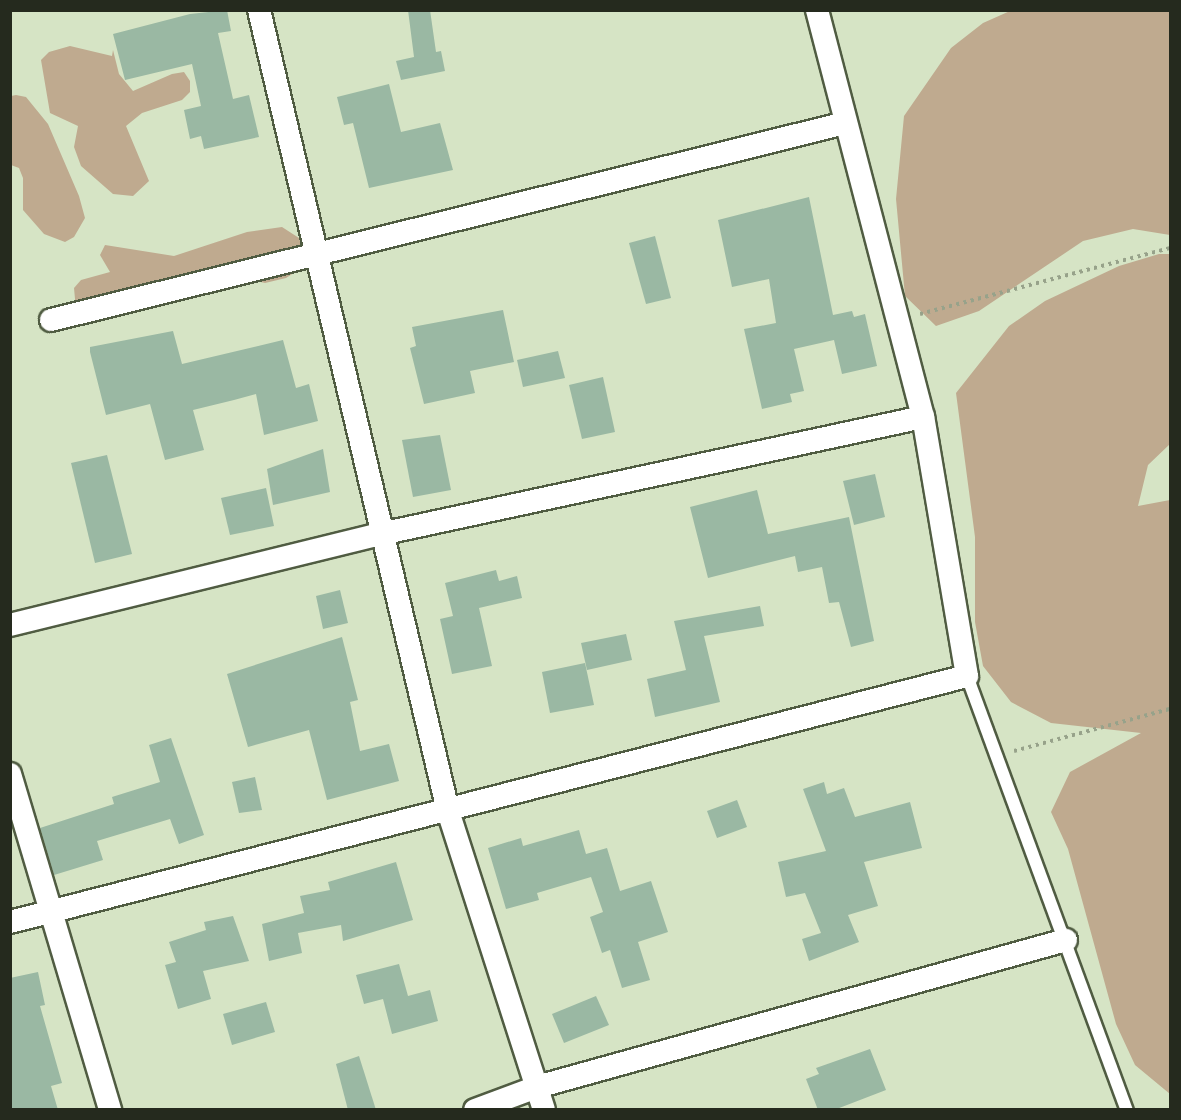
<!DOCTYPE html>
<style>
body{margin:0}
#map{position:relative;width:1181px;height:1120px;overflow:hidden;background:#d6e4c5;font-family:Manrope,sans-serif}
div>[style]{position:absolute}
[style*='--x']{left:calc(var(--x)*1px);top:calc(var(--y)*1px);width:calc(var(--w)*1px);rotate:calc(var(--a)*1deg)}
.forest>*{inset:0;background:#bfaa8f}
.building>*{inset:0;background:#9ab8a3}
.path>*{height:4px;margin-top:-2px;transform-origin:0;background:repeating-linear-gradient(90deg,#97a28a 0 3px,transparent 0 7.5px)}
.roads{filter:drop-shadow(2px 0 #505c42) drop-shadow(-2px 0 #505c42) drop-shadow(0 2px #505c42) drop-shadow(0 -2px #505c42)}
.lane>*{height:12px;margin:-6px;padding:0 6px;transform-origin:6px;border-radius:6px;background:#fff}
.street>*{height:22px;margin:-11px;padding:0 11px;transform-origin:11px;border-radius:11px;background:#fff}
span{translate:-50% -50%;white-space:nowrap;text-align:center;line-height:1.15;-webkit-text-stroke:5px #fff;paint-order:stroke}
.frame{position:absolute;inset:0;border:12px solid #252a1e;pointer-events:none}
</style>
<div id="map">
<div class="forest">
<i style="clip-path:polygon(1010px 11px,1170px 11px,1170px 235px,1133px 229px,1083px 241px,979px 311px,936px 326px,905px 296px,896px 199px,904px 116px,951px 48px,983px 23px)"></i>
<i style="clip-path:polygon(70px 46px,112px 56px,113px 50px,119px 74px,133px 91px,172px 74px,184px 72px,190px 81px,190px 92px,182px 100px,142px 113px,126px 126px,149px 181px,133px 196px,113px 194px,81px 166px,74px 147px,78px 126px,50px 113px,41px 60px,49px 52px)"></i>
<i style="clip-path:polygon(16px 95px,26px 97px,48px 124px,79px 196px,85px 218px,74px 237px,65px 242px,44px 234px,23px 210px,23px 178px,19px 168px,11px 165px,11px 96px)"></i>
<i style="clip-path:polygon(282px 227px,299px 238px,305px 255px,303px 267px,286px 278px,265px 283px,242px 278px,191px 288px,164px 306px,76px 310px,74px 288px,81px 280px,110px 272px,100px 255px,105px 245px,174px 256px,247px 232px)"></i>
<i style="clip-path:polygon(1159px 254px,1170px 254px,1170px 444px,1148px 465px,1138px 506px,1170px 500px,1170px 1094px,1135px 1065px,1116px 1024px,1068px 849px,1051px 812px,1070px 772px,1141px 733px,1051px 723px,1011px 702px,983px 666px,975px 622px,975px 537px,956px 393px,1009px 326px,1045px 301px,1119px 266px)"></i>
</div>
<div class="building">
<i style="clip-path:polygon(227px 10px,231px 31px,218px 33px,233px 99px,249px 95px,259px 137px,204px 149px,201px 136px,190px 139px,184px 110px,201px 106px,192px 64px,125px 80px,113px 34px,190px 14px)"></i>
<i style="clip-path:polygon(408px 10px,430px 10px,436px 52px,441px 51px,445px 71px,401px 80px,396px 61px,414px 57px)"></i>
<i style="clip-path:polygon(389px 84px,401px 132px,440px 123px,453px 170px,369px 188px,353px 123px,344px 125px,337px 97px)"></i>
<i style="clip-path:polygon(809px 197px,833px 315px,852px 311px,854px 317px,865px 314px,877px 366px,842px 374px,834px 340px,794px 349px,804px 391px,790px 394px,792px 402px,762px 409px,744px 329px,776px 323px,769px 279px,732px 287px,718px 220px)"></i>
<i style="clip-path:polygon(655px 236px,671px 298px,646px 304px,629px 243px)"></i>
<i style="clip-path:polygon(503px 310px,514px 362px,470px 371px,475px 393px,424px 404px,410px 348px,416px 346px,412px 327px)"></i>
<i style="clip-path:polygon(173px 331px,182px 364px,283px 340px,296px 388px,309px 384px,318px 421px,264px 435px,256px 394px,234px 400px,193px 410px,204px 450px,165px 460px,150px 404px,106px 415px,90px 352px,90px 347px)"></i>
<i style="clip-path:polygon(558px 351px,565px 378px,523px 387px,517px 360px)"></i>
<i style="clip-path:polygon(603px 377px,615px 432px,582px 439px,569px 385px)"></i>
<i style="clip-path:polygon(440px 435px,451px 490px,413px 497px,402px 440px)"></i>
<i style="clip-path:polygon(323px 449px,330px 492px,273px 505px,267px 469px)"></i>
<i style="clip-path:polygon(107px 455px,132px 554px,95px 563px,71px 463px)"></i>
<i style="clip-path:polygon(875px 474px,885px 517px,854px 525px,843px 481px)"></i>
<i style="clip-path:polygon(266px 488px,274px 526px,230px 535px,221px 498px)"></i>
<i style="clip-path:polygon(757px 490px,768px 534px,849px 517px,874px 641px,851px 647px,839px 602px,829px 603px,822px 567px,798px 572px,795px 556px,708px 578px,690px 507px)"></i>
<i style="clip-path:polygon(496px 570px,499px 581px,517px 576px,522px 598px,479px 608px,492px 666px,452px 674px,440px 619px,453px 616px,445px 583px)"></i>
<i style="clip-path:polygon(340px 590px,348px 623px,323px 629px,316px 596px)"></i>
<i style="clip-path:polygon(760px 606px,764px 626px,704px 636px,720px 702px,655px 717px,647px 679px,686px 670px,674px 621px)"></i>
<i style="clip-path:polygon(626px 634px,632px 660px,587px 670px,581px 643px)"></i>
<i style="clip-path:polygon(342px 637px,358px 700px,350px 702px,360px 751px,389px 744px,399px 781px,327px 800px,309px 730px,248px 747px,227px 674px)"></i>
<i style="clip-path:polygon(585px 663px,594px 705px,550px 713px,542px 672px)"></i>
<i style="clip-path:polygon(171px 738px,204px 835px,179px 844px,170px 819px,97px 841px,103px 860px,54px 875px,40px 828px,114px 804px,112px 797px,160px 782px,149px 745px)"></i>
<i style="clip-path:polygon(255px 777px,262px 810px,239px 813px,232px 782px)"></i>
<i style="clip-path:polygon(824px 782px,827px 794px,844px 788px,855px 817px,910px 802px,922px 848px,864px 862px,878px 906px,848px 915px,859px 942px,809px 961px,802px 939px,821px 933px,805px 893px,786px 897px,778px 862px,826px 851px,803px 789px)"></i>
<i style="clip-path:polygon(737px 800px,747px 827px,717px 838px,707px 811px)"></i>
<i style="clip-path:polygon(579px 830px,586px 854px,607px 848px,620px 891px,651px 881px,668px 932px,638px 942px,650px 980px,622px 988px,610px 950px,602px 953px,590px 917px,603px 912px,591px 877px,537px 893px,539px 900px,506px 909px,488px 848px,521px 838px,523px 846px)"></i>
<i style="clip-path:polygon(396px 862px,413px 920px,343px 941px,341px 925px,298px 933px,302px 953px,269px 961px,262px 924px,304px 913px,300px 896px,330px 890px,328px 882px)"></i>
<i style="clip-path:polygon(233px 916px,249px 961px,203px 971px,211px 999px,178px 1009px,165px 965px,176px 962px,169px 942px,206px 930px,204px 922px)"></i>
<i style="clip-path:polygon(399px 964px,408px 996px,430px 990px,438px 1021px,392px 1034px,383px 999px,364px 1004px,356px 975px)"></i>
<i style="clip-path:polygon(38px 972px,45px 1005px,40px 1006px,62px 1083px,51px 1086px,58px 1110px,10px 1110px,10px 978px)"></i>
<i style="clip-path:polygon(596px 996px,609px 1025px,564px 1043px,552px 1014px)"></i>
<i style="clip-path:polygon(266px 1002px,275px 1032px,232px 1045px,223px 1014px)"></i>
<i style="clip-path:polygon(870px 1049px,886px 1090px,834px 1110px,818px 1110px,806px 1079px,819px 1074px,816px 1068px)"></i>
<i style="clip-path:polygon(359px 1056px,376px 1110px,348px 1110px,336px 1064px)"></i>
</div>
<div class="path">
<i style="--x:920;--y:314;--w:259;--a:-14.8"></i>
<i style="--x:1014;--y:751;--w:162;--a:-15.1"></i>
</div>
<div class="roads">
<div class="lane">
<i style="--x:967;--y:676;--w:463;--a:69.8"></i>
</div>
<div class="street">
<i style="--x:259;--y:10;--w:823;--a:76.72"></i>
<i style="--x:448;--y:811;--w:314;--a:72.2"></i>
<i style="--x:51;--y:320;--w:818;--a:-13.93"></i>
<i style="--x:10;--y:625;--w:386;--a:-13.8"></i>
<i style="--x:385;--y:533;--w:550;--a:-12.17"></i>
<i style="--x:10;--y:774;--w:351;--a:73.4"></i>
<i style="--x:10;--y:922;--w:988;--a:-14.42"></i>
<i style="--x:967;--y:676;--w:263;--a:-99.6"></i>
<i style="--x:923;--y:417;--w:421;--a:-104.6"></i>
<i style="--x:475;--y:1110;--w:66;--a:-20.4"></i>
<i style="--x:537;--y:1087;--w:549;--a:-15.53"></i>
</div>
</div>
<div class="frame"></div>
</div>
